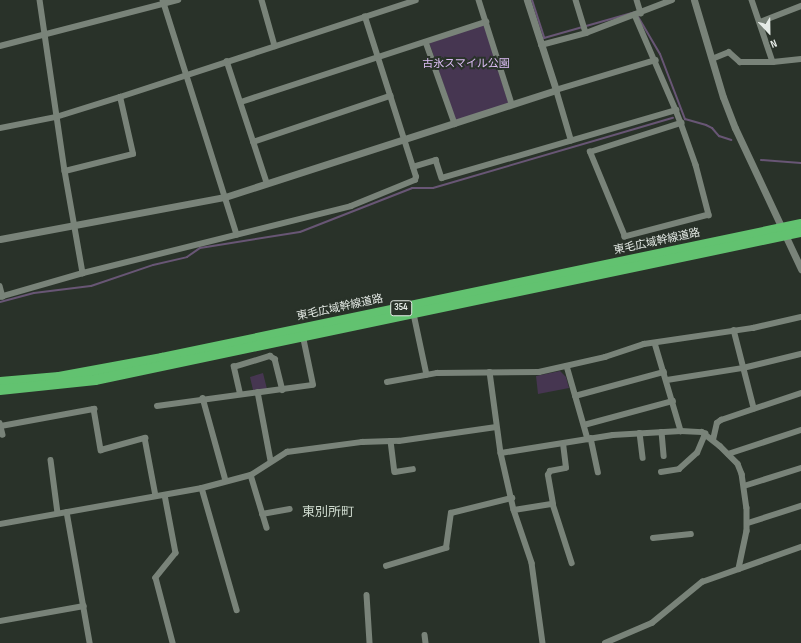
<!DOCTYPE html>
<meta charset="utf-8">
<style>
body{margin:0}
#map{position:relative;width:801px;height:643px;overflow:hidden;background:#293229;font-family:"Sofia Sans Condensed","Noto Sans JP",sans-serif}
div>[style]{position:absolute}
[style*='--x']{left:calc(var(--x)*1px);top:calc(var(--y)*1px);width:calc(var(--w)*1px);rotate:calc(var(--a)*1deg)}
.green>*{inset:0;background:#463651}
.stream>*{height:2px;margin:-1px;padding:0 1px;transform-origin:1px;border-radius:1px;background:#685675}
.minor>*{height:5.5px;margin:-2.75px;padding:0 2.75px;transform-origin:2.75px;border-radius:2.75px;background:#798379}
.tertiary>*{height:7px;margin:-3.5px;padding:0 3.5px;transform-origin:3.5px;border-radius:3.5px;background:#798379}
.trunk>*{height:10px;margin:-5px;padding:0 5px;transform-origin:5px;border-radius:5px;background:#62c270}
span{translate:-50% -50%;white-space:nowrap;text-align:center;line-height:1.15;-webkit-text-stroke:4px #293229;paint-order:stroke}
.shield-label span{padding:1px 3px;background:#293229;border:1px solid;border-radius:3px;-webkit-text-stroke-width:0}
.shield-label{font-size:10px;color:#e5ebe6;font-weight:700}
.park-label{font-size:11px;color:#dcbdf4}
.street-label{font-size:11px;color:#e5ebe6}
.quarter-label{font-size:13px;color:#cedace}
.north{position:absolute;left:749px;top:12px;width:40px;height:40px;-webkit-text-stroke:3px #293229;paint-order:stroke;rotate:158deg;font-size:11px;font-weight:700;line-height:16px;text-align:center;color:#e5ebe6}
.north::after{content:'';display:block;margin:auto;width:14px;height:18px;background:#e5ebe6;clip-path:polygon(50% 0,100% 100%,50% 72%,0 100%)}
</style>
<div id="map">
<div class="green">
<i style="clip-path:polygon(484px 25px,509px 105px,456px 121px,429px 42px)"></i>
<i style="clip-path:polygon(560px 371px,566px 377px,569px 388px,538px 394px,536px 376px)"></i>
<i style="clip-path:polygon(263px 373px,267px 389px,253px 390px,250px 377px)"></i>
</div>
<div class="stream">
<i style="--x:532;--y:0;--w:40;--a:72"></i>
<i style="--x:544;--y:38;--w:95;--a:-15.9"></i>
<i style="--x:637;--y:15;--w:45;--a:59.5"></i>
<i style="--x:660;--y:54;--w:70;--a:69"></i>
<i style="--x:685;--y:119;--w:22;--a:16"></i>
<i style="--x:706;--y:125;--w:7;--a:27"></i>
<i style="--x:712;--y:128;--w:11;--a:49"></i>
<i style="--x:719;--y:136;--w:13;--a:18"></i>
<i style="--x:761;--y:160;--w:40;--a:4.3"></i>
<i style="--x:0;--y:302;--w:35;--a:-15"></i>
<i style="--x:34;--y:293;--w:57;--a:-7"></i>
<i style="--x:91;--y:286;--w:65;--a:-18.7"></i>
<i style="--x:153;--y:265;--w:35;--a:-13"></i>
<i style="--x:187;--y:257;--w:16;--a:-35"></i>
<i style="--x:200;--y:248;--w:101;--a:-9.1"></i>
<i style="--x:300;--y:232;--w:120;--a:-21.4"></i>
<i style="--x:412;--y:188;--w:21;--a:0"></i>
<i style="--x:433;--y:188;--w:250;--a:-16.3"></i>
</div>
<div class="minor">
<i style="--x:40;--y:0;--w:173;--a:81.7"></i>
<i style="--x:65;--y:171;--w:104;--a:80"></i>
<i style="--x:163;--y:0;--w:246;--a:72.5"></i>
<i style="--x:262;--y:0;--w:48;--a:74.2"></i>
<i style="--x:479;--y:0;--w:109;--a:72.4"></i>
<i style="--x:576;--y:0;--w:34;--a:73"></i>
<i style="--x:637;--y:0;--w:14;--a:73"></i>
<i style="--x:752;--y:0;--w:65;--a:71.3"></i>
<i style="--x:635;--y:15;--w:103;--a:66.7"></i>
<i style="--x:676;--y:110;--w:14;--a:69"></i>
<i style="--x:681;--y:123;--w:45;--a:70.3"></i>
<i style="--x:696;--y:165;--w:52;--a:75.4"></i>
<i style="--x:709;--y:215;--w:87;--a:165.3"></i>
<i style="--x:625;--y:237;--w:92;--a:-112.4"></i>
<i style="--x:590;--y:152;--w:96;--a:-17.7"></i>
<i style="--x:760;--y:22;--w:44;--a:-21.3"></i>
<i style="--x:426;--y:42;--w:87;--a:70.5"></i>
<i style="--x:541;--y:45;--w:47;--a:-14.9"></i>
<i style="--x:586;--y:33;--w:92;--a:-21"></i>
<i style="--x:0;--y:46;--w:184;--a:-14.5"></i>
<i style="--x:712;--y:59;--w:18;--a:-22"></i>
<i style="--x:729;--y:52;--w:15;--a:42"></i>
<i style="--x:740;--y:62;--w:33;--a:0"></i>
<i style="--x:773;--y:62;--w:28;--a:-6"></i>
<i style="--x:227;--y:61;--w:128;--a:71.8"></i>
<i style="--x:241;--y:102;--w:258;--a:-18.1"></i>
<i style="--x:0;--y:128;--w:57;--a:-11.1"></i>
<i style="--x:56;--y:117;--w:67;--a:-17.4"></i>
<i style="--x:120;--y:97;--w:311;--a:-18.1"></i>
<i style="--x:571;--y:141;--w:53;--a:-106.4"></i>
<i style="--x:556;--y:90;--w:104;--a:-16.7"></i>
<i style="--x:253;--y:142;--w:145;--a:-18.6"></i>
<i style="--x:413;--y:167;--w:24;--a:-17"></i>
<i style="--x:436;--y:160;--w:19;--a:72"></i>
<i style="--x:442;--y:178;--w:244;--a:-16.2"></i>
<i style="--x:65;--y:171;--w:70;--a:-14"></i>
<i style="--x:133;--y:154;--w:58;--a:-102.8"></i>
<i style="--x:0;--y:286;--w:11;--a:75"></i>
<i style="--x:0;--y:297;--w:86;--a:-16.1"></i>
<i style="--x:83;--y:273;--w:276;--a:-14"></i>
<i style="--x:351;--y:206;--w:69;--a:-22.1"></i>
<i style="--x:415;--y:180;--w:3;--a:-72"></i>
<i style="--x:416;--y:177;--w:168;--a:-107.7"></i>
<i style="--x:414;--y:314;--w:62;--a:78"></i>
<i style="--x:734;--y:330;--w:81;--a:75.6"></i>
<i style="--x:655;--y:343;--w:92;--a:73.5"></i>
<i style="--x:567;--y:366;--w:76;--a:74"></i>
<i style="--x:490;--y:372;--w:82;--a:82.3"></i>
<i style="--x:501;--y:453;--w:58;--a:77.2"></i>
<i style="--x:514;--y:510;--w:56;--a:71.2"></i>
<i style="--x:532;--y:563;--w:81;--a:82.2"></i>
<i style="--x:667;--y:380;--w:77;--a:-9"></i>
<i style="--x:743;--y:368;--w:60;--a:-13.6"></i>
<i style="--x:387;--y:382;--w:51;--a:-10.2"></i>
<i style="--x:437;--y:373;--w:102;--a:-0.6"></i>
<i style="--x:539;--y:372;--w:68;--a:-12.8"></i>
<i style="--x:605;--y:357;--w:41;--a:-18.4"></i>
<i style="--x:644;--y:344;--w:110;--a:-8.4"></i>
<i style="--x:753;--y:328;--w:49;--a:-12.9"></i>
<i style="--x:258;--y:392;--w:70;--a:79.3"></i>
<i style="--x:240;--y:394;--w:28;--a:-103"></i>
<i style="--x:234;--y:367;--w:38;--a:-17"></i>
<i style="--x:270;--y:356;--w:6;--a:31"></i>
<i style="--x:275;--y:359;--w:32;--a:76"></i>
<i style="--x:575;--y:396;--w:92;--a:-15.1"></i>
<i style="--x:203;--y:398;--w:86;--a:74.5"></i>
<i style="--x:157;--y:406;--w:157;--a:-7.7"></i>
<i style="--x:313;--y:385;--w:49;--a:-101.8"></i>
<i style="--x:0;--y:423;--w:12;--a:76"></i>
<i style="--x:584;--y:425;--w:92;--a:-15.1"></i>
<i style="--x:1;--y:426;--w:95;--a:-10.4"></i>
<i style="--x:94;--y:409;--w:42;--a:80.3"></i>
<i style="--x:101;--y:450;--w:46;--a:-15.3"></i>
<i style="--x:145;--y:438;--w:59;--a:79.3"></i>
<i style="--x:662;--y:432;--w:24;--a:85"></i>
<i style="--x:640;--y:433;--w:25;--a:83"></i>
<i style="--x:591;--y:438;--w:35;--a:78"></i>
<i style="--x:713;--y:440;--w:17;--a:-77"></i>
<i style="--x:717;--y:423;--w:5;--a:-37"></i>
<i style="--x:721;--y:420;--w:84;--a:-18.6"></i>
<i style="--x:391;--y:441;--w:31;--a:83"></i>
<i style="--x:395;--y:472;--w:18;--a:-9"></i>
<i style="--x:501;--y:453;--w:113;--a:-9.1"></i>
<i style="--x:613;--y:435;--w:68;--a:-3.4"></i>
<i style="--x:681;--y:431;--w:21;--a:3"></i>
<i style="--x:702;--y:432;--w:23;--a:38"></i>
<i style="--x:720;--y:446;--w:25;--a:45"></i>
<i style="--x:738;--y:464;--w:11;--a:68"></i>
<i style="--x:742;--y:474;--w:34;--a:82"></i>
<i style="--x:747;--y:508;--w:23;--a:90"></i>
<i style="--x:747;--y:531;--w:39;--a:102"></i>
<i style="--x:728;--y:454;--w:77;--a:-18.2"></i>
<i style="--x:51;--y:460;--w:53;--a:82.5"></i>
<i style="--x:661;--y:472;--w:18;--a:-9"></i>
<i style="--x:679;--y:469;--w:24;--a:-42"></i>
<i style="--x:697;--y:453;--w:21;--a:-67"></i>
<i style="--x:251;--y:475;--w:55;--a:73.2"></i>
<i style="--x:744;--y:486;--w:60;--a:-17.5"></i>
<i style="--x:202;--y:488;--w:127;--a:74"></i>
<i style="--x:165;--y:495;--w:59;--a:79.3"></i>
<i style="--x:176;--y:553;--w:32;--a:129"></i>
<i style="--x:156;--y:578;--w:67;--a:75.3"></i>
<i style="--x:553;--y:504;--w:62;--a:72.1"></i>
<i style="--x:514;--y:510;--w:39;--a:-9"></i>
<i style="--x:553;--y:504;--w:29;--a:-100"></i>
<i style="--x:548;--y:475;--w:4;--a:-63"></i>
<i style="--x:550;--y:471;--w:16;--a:-11"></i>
<i style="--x:566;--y:468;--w:23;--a:-97"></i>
<i style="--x:67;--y:512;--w:133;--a:80"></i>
<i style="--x:262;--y:514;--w:28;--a:-10"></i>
<i style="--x:748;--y:523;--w:56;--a:-17.8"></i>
<i style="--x:0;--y:524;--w:205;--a:-10.1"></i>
<i style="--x:202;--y:488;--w:51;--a:-14.9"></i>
<i style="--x:251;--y:475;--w:43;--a:-32.6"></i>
<i style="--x:287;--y:452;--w:76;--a:-7.6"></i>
<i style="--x:362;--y:442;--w:37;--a:-2"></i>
<i style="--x:399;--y:441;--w:98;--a:-8.2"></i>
<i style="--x:653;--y:538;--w:38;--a:-6"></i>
<i style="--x:386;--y:566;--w:63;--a:-16.7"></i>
<i style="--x:446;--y:548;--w:35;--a:-82"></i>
<i style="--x:451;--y:513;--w:63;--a:-13.8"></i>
<i style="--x:367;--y:595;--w:48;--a:86.4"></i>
<i style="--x:0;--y:621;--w:85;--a:-10.1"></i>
<i style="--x:425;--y:635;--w:8;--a:83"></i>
<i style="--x:605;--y:643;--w:51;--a:-23.1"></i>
<i style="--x:652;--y:623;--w:65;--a:-39.4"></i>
<i style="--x:702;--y:582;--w:105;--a:-19.5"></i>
</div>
<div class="tertiary">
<i style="--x:694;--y:0;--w:101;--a:73.4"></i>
<i style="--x:723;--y:97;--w:33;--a:69"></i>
<i style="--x:735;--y:128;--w:156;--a:64.9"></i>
<i style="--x:0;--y:239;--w:229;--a:-10.6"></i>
<i style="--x:225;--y:197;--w:348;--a:-17.9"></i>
<i style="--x:556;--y:90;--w:95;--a:-107.9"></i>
</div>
<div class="trunk">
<i style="--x:0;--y:382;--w:59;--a:-4.8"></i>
<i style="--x:59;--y:377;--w:105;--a:-10.5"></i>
<i style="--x:162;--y:358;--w:653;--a:-11.84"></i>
<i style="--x:0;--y:390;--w:96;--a:-6"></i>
<i style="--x:95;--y:380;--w:721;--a:-11.84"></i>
</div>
<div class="shield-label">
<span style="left:401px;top:308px">354</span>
</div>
<div class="park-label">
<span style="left:466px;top:64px">古氷スマイル公園</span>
</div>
<div class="street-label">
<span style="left:657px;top:242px;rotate:-12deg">東毛広域幹線道路</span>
<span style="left:340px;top:308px;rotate:-12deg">東毛広域幹線道路</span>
</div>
<div class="quarter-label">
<span style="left:328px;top:512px">東別所町</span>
</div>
<div class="north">N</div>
</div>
